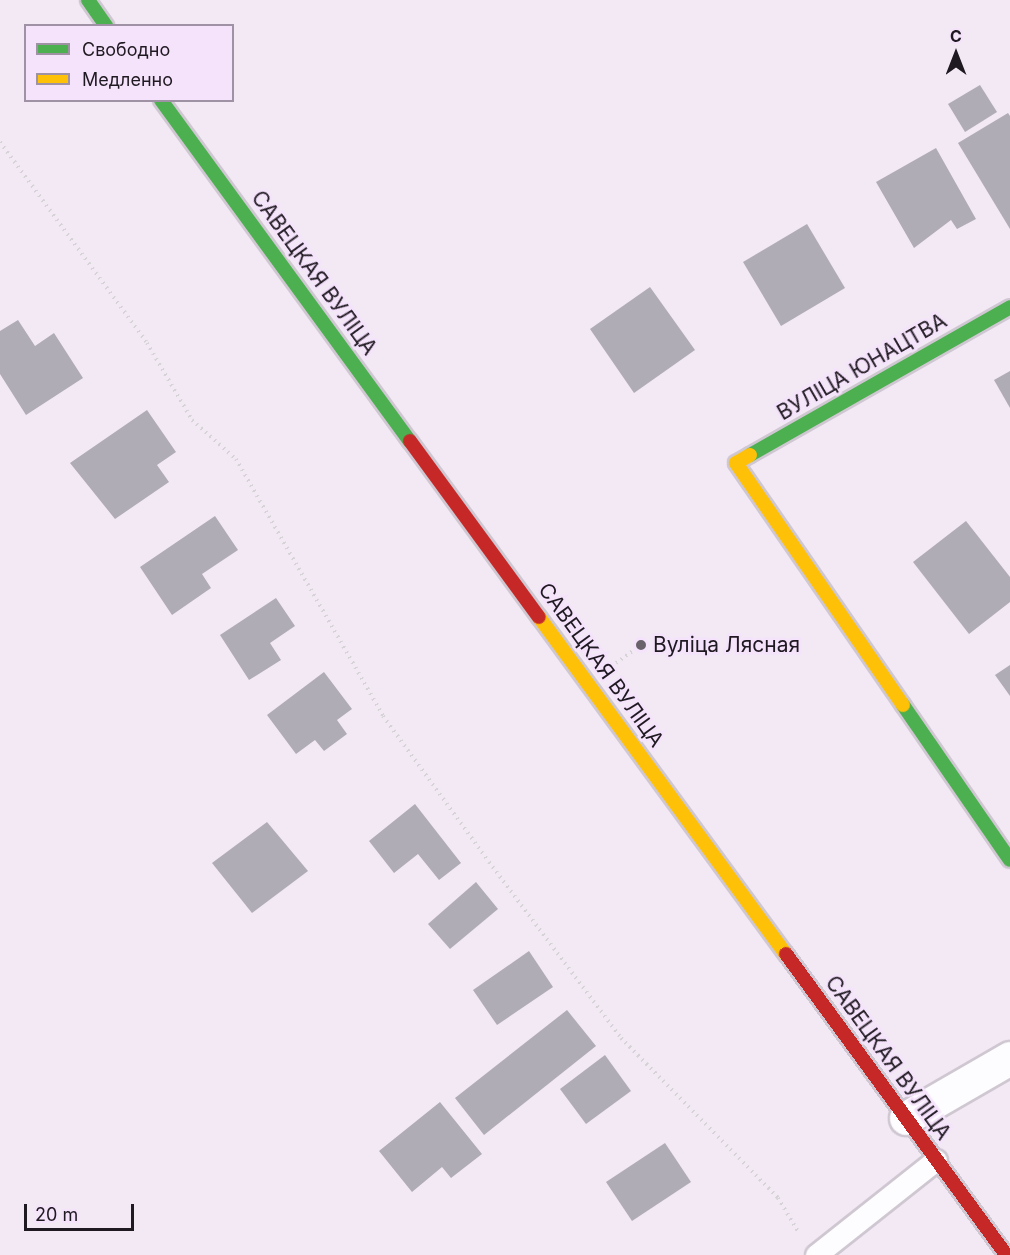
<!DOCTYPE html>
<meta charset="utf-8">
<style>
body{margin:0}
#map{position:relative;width:1010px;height:1255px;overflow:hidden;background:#f2e9f5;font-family:Inter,sans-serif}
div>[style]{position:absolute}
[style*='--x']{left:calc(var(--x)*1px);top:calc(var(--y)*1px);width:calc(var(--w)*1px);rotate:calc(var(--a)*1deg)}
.building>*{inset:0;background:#b0acb6}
.path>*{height:4px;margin-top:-2px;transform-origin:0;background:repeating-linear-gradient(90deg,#d6d3d7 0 1.5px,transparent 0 6px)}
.roads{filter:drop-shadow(2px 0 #cfc7d1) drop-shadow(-2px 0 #cfc7d1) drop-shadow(0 2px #cfc7d1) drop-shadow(0 -2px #cfc7d1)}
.lane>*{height:21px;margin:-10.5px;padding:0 10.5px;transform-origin:10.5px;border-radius:10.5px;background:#fdfcfe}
.street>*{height:33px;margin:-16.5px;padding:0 16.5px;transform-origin:16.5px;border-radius:16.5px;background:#fdfcfe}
.fast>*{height:14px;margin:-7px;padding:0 7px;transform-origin:7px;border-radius:7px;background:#4caf50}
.slow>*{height:14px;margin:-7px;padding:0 7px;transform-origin:7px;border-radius:7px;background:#ffc107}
.jam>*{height:14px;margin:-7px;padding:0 7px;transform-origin:7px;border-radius:7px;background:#c62828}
.dots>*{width:16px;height:16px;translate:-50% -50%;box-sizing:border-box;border:3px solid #f5e3fb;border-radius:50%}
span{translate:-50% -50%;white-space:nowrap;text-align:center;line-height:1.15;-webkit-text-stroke:5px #f5e3fb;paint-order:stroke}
.street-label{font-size:21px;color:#1f1921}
.poi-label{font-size:21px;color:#1f1921}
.left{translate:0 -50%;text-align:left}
.legend{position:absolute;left:24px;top:24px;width:210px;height:78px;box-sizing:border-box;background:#f5e3fb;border:2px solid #9f92a4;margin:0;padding:8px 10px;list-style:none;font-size:18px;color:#1f1921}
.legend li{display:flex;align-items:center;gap:12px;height:30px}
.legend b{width:30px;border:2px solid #9f92a4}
.north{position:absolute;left:926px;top:24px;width:60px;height:60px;-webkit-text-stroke:4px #f5e3fb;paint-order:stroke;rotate:0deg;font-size:16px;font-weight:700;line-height:24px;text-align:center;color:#1f1921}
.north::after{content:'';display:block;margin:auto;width:21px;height:27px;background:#1f1921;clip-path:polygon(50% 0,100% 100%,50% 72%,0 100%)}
.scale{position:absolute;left:24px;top:1204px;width:110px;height:27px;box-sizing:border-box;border:3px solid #1f1921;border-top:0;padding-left:8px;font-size:18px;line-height:21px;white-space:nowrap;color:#1f1921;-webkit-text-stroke:4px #f5e3fb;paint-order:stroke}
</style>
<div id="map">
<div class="building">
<i style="clip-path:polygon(980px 85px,997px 112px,965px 132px,948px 104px)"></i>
<i style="clip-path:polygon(1008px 113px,1010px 116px,1010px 229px,958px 143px)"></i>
<i style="clip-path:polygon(936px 148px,976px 219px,957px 229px,951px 220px,914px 248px,876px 182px)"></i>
<i style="clip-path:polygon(807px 224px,845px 288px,781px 326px,743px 262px)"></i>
<i style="clip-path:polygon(650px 287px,695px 350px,634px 393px,590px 329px)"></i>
<i style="clip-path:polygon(18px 320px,35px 346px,54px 333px,83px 378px,26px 415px,0 374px,0 331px)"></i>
<i style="clip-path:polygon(1010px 371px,1010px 408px,994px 380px)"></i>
<i style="clip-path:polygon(147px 410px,176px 452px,157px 465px,169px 482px,115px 519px,70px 463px)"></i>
<i style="clip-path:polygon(215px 516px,238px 550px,202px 574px,211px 588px,172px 615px,140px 567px)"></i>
<i style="clip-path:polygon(966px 521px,1010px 577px,1010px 602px,969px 634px,913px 562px)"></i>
<i style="clip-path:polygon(276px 598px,295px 626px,270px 643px,281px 660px,249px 680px,220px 635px)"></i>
<i style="clip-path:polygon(1010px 665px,1010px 696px,995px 675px)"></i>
<i style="clip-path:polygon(324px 672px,352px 709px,337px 720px,347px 734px,324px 751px,315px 740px,296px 754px,267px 715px)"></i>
<i style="clip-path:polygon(415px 804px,461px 863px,439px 880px,418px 854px,394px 873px,369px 841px)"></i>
<i style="clip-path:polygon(267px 822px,308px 871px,252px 913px,212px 863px)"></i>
<i style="clip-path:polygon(476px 882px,498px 909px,450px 949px,428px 924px)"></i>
<i style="clip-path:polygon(529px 951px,553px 987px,497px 1025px,473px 990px)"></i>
<i style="clip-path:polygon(567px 1010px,596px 1046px,484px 1135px,455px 1098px)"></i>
<i style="clip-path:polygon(605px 1055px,631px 1091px,586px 1124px,560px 1089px)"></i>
<i style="clip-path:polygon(440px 1102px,482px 1154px,451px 1178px,442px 1167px,412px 1192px,379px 1151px)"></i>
<i style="clip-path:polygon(665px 1143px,691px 1182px,632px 1221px,606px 1182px)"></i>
</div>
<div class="path">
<i style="--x:0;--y:142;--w:249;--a:53.8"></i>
<i style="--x:147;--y:343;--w:89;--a:59.7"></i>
<i style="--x:192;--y:420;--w:59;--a:41.6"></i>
<i style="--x:236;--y:459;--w:296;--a:60.2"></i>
<i style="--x:383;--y:716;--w:180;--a:54"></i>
<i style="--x:489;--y:862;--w:220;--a:53.1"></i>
<i style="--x:621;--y:1038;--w:224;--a:45.5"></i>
<i style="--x:778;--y:1198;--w:39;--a:59"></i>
<i style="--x:616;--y:663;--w:31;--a:-36"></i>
</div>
<div class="roads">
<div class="lane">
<i style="--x:816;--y:1255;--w:153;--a:-38.4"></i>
</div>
<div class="street">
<i style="--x:906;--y:1118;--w:120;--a:-30"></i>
</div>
<div class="fast">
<i style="--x:88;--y:0;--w:32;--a:55"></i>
<i style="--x:161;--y:100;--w:422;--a:53.9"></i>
<i style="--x:750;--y:455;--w:299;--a:-29.6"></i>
<i style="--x:903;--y:705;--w:188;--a:55.4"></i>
</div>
<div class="slow">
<i style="--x:750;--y:455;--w:16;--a:150"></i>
<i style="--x:736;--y:463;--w:294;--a:55.4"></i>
<i style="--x:539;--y:617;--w:418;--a:53.8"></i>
</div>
<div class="jam">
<i style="--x:410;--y:441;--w:218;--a:53.8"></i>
<i style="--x:786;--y:954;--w:373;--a:53.8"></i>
</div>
</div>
<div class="dots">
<i style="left:641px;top:645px;background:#69626b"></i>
</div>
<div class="street-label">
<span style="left:314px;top:273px;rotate:54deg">САВЕЦКАЯ ВУЛІЦА</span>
<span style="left:862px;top:367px;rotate:-30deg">ВУЛІЦА ЮНАЦТВА</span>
<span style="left:601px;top:665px;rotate:54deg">САВЕЦКАЯ ВУЛІЦА</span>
<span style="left:888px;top:1058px;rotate:54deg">САВЕЦКАЯ ВУЛІЦА</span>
</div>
<div class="poi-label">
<span class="left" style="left:653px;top:645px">Вуліца Лясная</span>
</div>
<ul class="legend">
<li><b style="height:8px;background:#4caf50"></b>Свободно</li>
<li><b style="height:8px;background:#ffc107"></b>Медленно</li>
</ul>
<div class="north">С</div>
<div class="scale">20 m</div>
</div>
